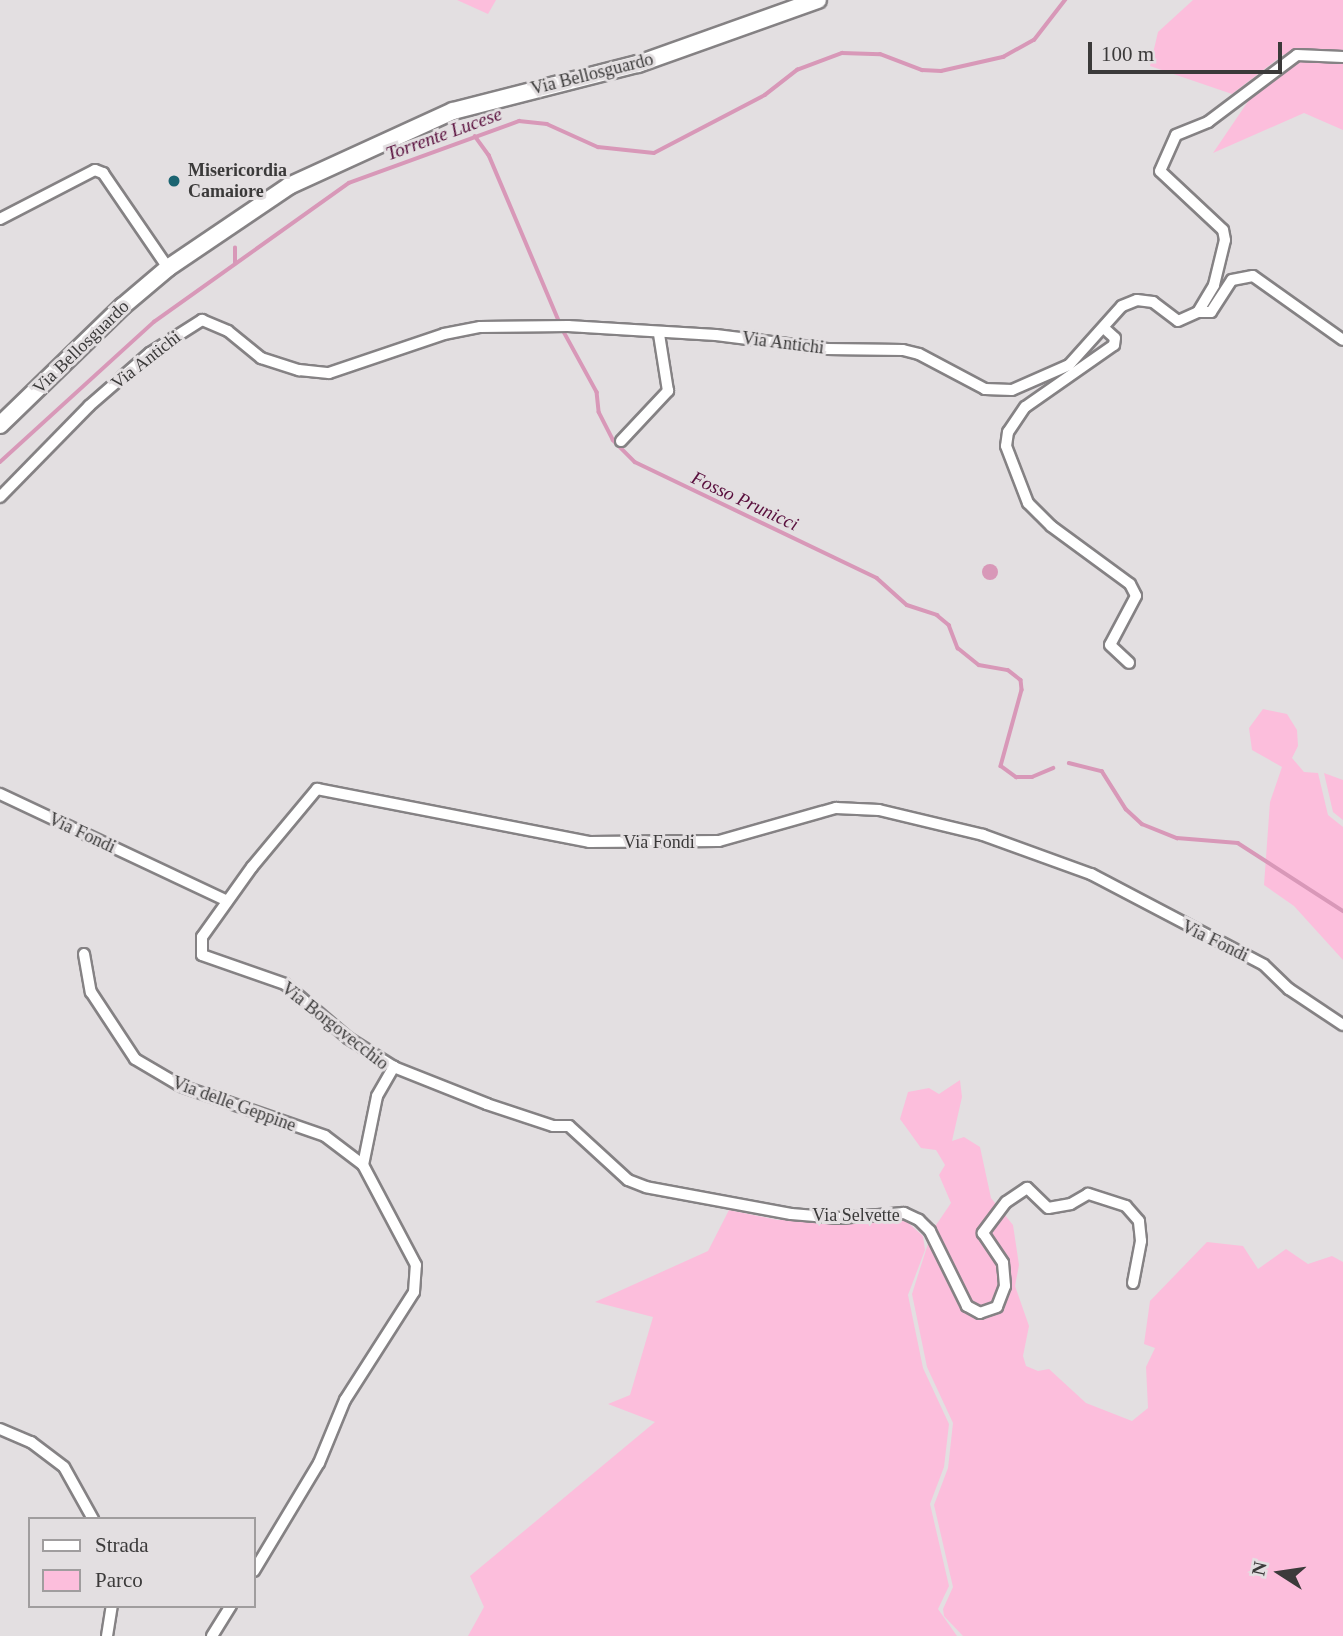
<!DOCTYPE html>
<style>
body{margin:0}
#map{position:relative;width:1343px;height:1636px;overflow:hidden;background:#e3dfe1;font-family:Georgia,serif}
div>[style]{position:absolute}
[style*='--x']{left:calc(var(--x)*1px);top:calc(var(--y)*1px);width:calc(var(--w)*1px);rotate:calc(var(--a)*1deg)}
.green>*{inset:0;background:#fcbedc}
.water>*{inset:0;background:#d898b8}
.round{border-radius:50%}
.stream>*{height:3.5px;margin:-1.75px;padding:0 1.75px;transform-origin:1.75px;border-radius:1.75px;background:#d898b8}
.roads{filter:drop-shadow(2px 0 #858284) drop-shadow(-2px 0 #858284) drop-shadow(0 2px #858284) drop-shadow(0 -2px #858284)}
.street>*{height:10px;margin:-5px;padding:0 5px;transform-origin:5px;border-radius:5px;background:#fff}
.secondary>*{height:16px;margin:-8px;padding:0 8px;transform-origin:8px;border-radius:8px;background:#fff}
.dots>*{width:19px;height:19px;translate:-50% -50%;box-sizing:border-box;border:4px solid #e3dfe1;border-radius:50%}
span{translate:-50% -50%;white-space:nowrap;text-align:center;line-height:1.15;-webkit-text-stroke:6px #e3dfe1;paint-order:stroke}
.street-label{font-size:18px;color:#3b3a3a}
.poi-label{font-size:18px;color:#3b3a3a;font-weight:700}
.left{translate:0 -50%;text-align:left}
.water-label{font-size:19px;color:#590f3d;font-style:italic}
.legend{position:absolute;left:28px;top:1517px;width:228px;height:91px;box-sizing:border-box;background:#e3dfe1;border:2px solid #a09d9e;margin:0;padding:9px 12px;list-style:none;font-size:21px;color:#3b3a3a}
.legend li{display:flex;align-items:center;gap:14px;height:35px}
.legend b{width:35px;border:2px solid #a09d9e}
.north{position:absolute;left:1245px;top:1538px;width:70px;height:70px;-webkit-text-stroke:5px #e3dfe1;paint-order:stroke;rotate:282deg;font-size:19px;font-weight:700;line-height:28px;text-align:center;color:#3b3a3a}
.north::after{content:'';display:block;margin:auto;width:24px;height:32px;background:#3b3a3a;clip-path:polygon(50% 0,100% 100%,50% 72%,0 100%)}
.scale{position:absolute;left:1088px;top:42px;width:194px;height:32px;box-sizing:border-box;border:4px solid #3b3a3a;border-top:0;padding-left:9px;font-size:21px;line-height:24px;white-space:nowrap;color:#3b3a3a;-webkit-text-stroke:5px #e3dfe1;paint-order:stroke}
</style>
<div id="map">
<div class="green">
<i style="clip-path:polygon(457px 0,496px 0,488px 14px)"></i>
<i style="clip-path:polygon(1193px 0,1343px 0,1343px 130px,1304px 113px,1213px 153px,1253px 94px,1289px 66px,1284px 54px,1232px 94px,1150px 66px,1158px 32px)"></i>
<i style="clip-path:polygon(1263px 709px,1287px 714px,1297px 730px,1298px 746px,1292px 758px,1304px 772px,1318px 773px,1328px 815px,1343px 827px,1343px 960px,1294px 906px,1264px 885px,1270px 802px,1282px 767px,1252px 750px,1249px 728px)"></i>
<i style="clip-path:polygon(1324px 773px,1343px 780px,1343px 820px,1333px 812px)"></i>
<i style="clip-path:polygon(960px 1080px,962px 1097px,952px 1141px,964px 1137px,980px 1147px,991px 1198px,1013px 1225px,1019px 1265px,1015px 1286px,1029px 1326px,1023px 1356px,1026px 1366px,1038px 1371px,1049px 1369px,1086px 1403px,1132px 1421px,1148px 1408px,1146px 1367px,1155px 1348px,1144px 1344px,1150px 1301px,1207px 1242px,1243px 1246px,1258px 1269px,1286px 1249px,1308px 1264px,1332px 1256px,1343px 1262px,1343px 1636px,963px 1636px,944px 1616px,943px 1609px,953px 1587px,934px 1505px,948px 1468px,953px 1423px,927px 1367px,912px 1294px,932px 1231px,951px 1203px,939px 1175px,945px 1165px,936px 1150px,921px 1148px,900px 1119px,908px 1092px,929px 1088px,939px 1094px)"></i>
<i style="clip-path:polygon(729px 1210px,778px 1220px,905px 1220px,923px 1236px,925px 1250px,908px 1295px,923px 1368px,949px 1424px,944px 1467px,930px 1504px,949px 1586px,938px 1609px,957px 1636px,468px 1636px,484px 1607px,470px 1576px,655px 1422px,608px 1404px,630px 1395px,653px 1317px,595px 1302px,708px 1251px)"></i>
</div>
<div class="water">
<i class="round" style="left:982px;top:564px;width:16px;height:16px"></i>
</div>
<div class="stream">
<i style="--x:475;--y:136;--w:24;--a:54"></i>
<i style="--x:489;--y:155;--w:182;--a:67.1"></i>
<i style="--x:235;--y:264;--w:16;--a:-90"></i>
<i style="--x:563;--y:330;--w:71;--a:61.3"></i>
<i style="--x:597;--y:392;--w:20;--a:84"></i>
<i style="--x:599;--y:412;--w:31;--a:63"></i>
<i style="--x:613;--y:440;--w:31;--a:45"></i>
<i style="--x:635;--y:462;--w:268;--a:25.6"></i>
<i style="--x:877;--y:578;--w:40;--a:42"></i>
<i style="--x:907;--y:605;--w:32;--a:18"></i>
<i style="--x:937;--y:615;--w:16;--a:40"></i>
<i style="--x:949;--y:625;--w:25;--a:69"></i>
<i style="--x:958;--y:648;--w:27;--a:39"></i>
<i style="--x:979;--y:665;--w:29;--a:10"></i>
<i style="--x:1008;--y:670;--w:16;--a:38"></i>
<i style="--x:1021;--y:680;--w:10;--a:84"></i>
<i style="--x:1022;--y:690;--w:79;--a:105.4"></i>
<i style="--x:1001;--y:766;--w:19;--a:36"></i>
<i style="--x:1016;--y:777;--w:16;--a:0"></i>
<i style="--x:1032;--y:777;--w:23;--a:-23"></i>
<i style="--x:0;--y:462;--w:208;--a:-42.3"></i>
<i style="--x:154;--y:322;--w:239;--a:-35.5"></i>
<i style="--x:349;--y:183;--w:181;--a:-20"></i>
<i style="--x:519;--y:121;--w:28;--a:6"></i>
<i style="--x:547;--y:124;--w:56;--a:24.3"></i>
<i style="--x:598;--y:147;--w:56;--a:6.1"></i>
<i style="--x:654;--y:153;--w:125;--a:-27.6"></i>
<i style="--x:765;--y:95;--w:41;--a:-38"></i>
<i style="--x:797;--y:70;--w:48;--a:-20.7"></i>
<i style="--x:842;--y:53;--w:38;--a:2"></i>
<i style="--x:880;--y:54;--w:45;--a:20.9"></i>
<i style="--x:922;--y:70;--w:19;--a:3"></i>
<i style="--x:941;--y:71;--w:64;--a:-12.7"></i>
<i style="--x:1003;--y:57;--w:35;--a:-29"></i>
<i style="--x:1034;--y:40;--w:51;--a:-52.2"></i>
<i style="--x:1069;--y:763;--w:34;--a:14"></i>
<i style="--x:1102;--y:771;--w:45;--a:57.7"></i>
<i style="--x:1126;--y:809;--w:22;--a:43"></i>
<i style="--x:1142;--y:824;--w:38;--a:22"></i>
<i style="--x:1177;--y:838;--w:61;--a:4.7"></i>
<i style="--x:1238;--y:843;--w:125;--a:32.9"></i>
</div>
<div class="roads">
<div class="street">
<i style="--x:0;--y:219;--w:107;--a:-27.3"></i>
<i style="--x:95;--y:170;--w:9;--a:21"></i>
<i style="--x:103;--y:173;--w:115;--a:55.6"></i>
<i style="--x:1198;--y:312;--w:13;--a:0"></i>
<i style="--x:1211;--y:312;--w:38;--a:-57"></i>
<i style="--x:1232;--y:280;--w:21;--a:-11"></i>
<i style="--x:1253;--y:276;--w:110;--a:35.4"></i>
<i style="--x:1105;--y:329;--w:13;--a:42"></i>
<i style="--x:1115;--y:338;--w:7;--a:98"></i>
<i style="--x:1114;--y:345;--w:108;--a:145.1"></i>
<i style="--x:1025;--y:407;--w:30;--a:124"></i>
<i style="--x:1008;--y:432;--w:14;--a:98"></i>
<i style="--x:1006;--y:446;--w:61;--a:68.9"></i>
<i style="--x:1028;--y:503;--w:33;--a:45"></i>
<i style="--x:1051;--y:526;--w:98;--a:36.3"></i>
<i style="--x:1130;--y:584;--w:13;--a:63"></i>
<i style="--x:1136;--y:596;--w:55;--a:118"></i>
<i style="--x:1110;--y:645;--w:26;--a:43"></i>
<i style="--x:621;--y:441;--w:69;--a:-46.8"></i>
<i style="--x:668;--y:391;--w:58;--a:-99"></i>
<i style="--x:0;--y:497;--w:127;--a:-45.6"></i>
<i style="--x:89;--y:406;--w:81;--a:-41"></i>
<i style="--x:150;--y:353;--w:62;--a:-32.4"></i>
<i style="--x:202;--y:320;--w:28;--a:23"></i>
<i style="--x:228;--y:331;--w:43;--a:39.3"></i>
<i style="--x:261;--y:358;--w:40;--a:18"></i>
<i style="--x:299;--y:370;--w:30;--a:6"></i>
<i style="--x:329;--y:373;--w:121;--a:-18.7"></i>
<i style="--x:444;--y:334;--w:37;--a:-11"></i>
<i style="--x:480;--y:327;--w:88;--a:-0.7"></i>
<i style="--x:568;--y:326;--w:148;--a:3.5"></i>
<i style="--x:716;--y:335;--w:112;--a:7.2"></i>
<i style="--x:827;--y:349;--w:76;--a:0.8"></i>
<i style="--x:903;--y:350;--w:16;--a:14"></i>
<i style="--x:919;--y:354;--w:75;--a:27.9"></i>
<i style="--x:985;--y:389;--w:27;--a:2"></i>
<i style="--x:1012;--y:390;--w:62;--a:-23.7"></i>
<i style="--x:1069;--y:365;--w:79;--a:-48.1"></i>
<i style="--x:1122;--y:306;--w:16;--a:-22"></i>
<i style="--x:1137;--y:300;--w:16;--a:7"></i>
<i style="--x:1153;--y:302;--w:31;--a:37"></i>
<i style="--x:1178;--y:321;--w:22;--a:-24"></i>
<i style="--x:1198;--y:312;--w:31;--a:-59"></i>
<i style="--x:1214;--y:285;--w:46;--a:-76.3"></i>
<i style="--x:1225;--y:240;--w:10;--a:-101"></i>
<i style="--x:1223;--y:230;--w:86;--a:-136.9"></i>
<i style="--x:1160;--y:171;--w:39;--a:-66"></i>
<i style="--x:1176;--y:135;--w:35;--a:-22"></i>
<i style="--x:1208;--y:122;--w:111;--a:-37"></i>
<i style="--x:1297;--y:55;--w:46;--a:2.5"></i>
<i style="--x:0;--y:794;--w:251;--a:25.2"></i>
<i style="--x:84;--y:954;--w:39;--a:80"></i>
<i style="--x:91;--y:992;--w:80;--a:56.7"></i>
<i style="--x:135;--y:1059;--w:53;--a:30.4"></i>
<i style="--x:181;--y:1086;--w:152;--a:19.1"></i>
<i style="--x:325;--y:1136;--w:48;--a:37.3"></i>
<i style="--x:1133;--y:1283;--w:43;--a:-79.2"></i>
<i style="--x:1141;--y:1241;--w:20;--a:-96"></i>
<i style="--x:1139;--y:1221;--w:20;--a:-131"></i>
<i style="--x:1126;--y:1206;--w:40;--a:-162"></i>
<i style="--x:1088;--y:1194;--w:20;--a:150"></i>
<i style="--x:1071;--y:1204;--w:23;--a:170"></i>
<i style="--x:1048;--y:1208;--w:29;--a:-136"></i>
<i style="--x:1027;--y:1188;--w:25;--a:146"></i>
<i style="--x:1006;--y:1202;--w:39;--a:127"></i>
<i style="--x:983;--y:1233;--w:36;--a:56"></i>
<i style="--x:1003;--y:1263;--w:23;--a:85"></i>
<i style="--x:1005;--y:1286;--w:22;--a:111"></i>
<i style="--x:997;--y:1307;--w:18;--a:161"></i>
<i style="--x:980;--y:1313;--w:15;--a:-152"></i>
<i style="--x:967;--y:1306;--w:84;--a:-116.3"></i>
<i style="--x:930;--y:1231;--w:16;--a:-135"></i>
<i style="--x:919;--y:1220;--w:17;--a:-155"></i>
<i style="--x:904;--y:1213;--w:65;--a:175.6"></i>
<i style="--x:839;--y:1218;--w:48;--a:-175.2"></i>
<i style="--x:791;--y:1214;--w:147;--a:-169.5"></i>
<i style="--x:646;--y:1187;--w:19;--a:-159"></i>
<i style="--x:628;--y:1180;--w:80;--a:-137.5"></i>
<i style="--x:569;--y:1126;--w:16;--a:180"></i>
<i style="--x:553;--y:1126;--w:70;--a:-161.6"></i>
<i style="--x:487;--y:1104;--w:100;--a:-158.3"></i>
<i style="--x:394;--y:1067;--w:54;--a:-147.8"></i>
<i style="--x:348;--y:1038;--w:83;--a:-139.4"></i>
<i style="--x:285;--y:984;--w:88;--a:-160.7"></i>
<i style="--x:202;--y:955;--w:18;--a:-90"></i>
<i style="--x:202;--y:937;--w:86;--a:-54.5"></i>
<i style="--x:252;--y:867;--w:102;--a:-50.2"></i>
<i style="--x:317;--y:789;--w:277;--a:11"></i>
<i style="--x:589;--y:842;--w:130;--a:-0.4"></i>
<i style="--x:719;--y:841;--w:122;--a:-15.8"></i>
<i style="--x:836;--y:808;--w:43;--a:2.7"></i>
<i style="--x:879;--y:810;--w:107;--a:13.5"></i>
<i style="--x:983;--y:835;--w:115;--a:19.9"></i>
<i style="--x:1091;--y:874;--w:195;--a:27.7"></i>
<i style="--x:1264;--y:965;--w:35;--a:44"></i>
<i style="--x:1289;--y:989;--w:65;--a:33.7"></i>
<i style="--x:0;--y:1429;--w:34;--a:23"></i>
<i style="--x:31;--y:1442;--w:41;--a:37.1"></i>
<i style="--x:64;--y:1467;--w:60;--a:60.9"></i>
<i style="--x:254;--y:1571;--w:126;--a:-59"></i>
<i style="--x:319;--y:1463;--w:68;--a:-67.6"></i>
<i style="--x:345;--y:1400;--w:128;--a:-57.4"></i>
<i style="--x:414;--y:1292;--w:27;--a:-86"></i>
<i style="--x:416;--y:1265;--w:113;--a:-117.9"></i>
<i style="--x:363;--y:1165;--w:70;--a:-78.5"></i>
<i style="--x:377;--y:1096;--w:34;--a:-60"></i>
<i style="--x:107;--y:1636;--w:30;--a:-81"></i>
<i style="--x:212;--y:1636;--w:36;--a:-58"></i>
</div>
<div class="secondary">
<i style="--x:0;--y:425;--w:171;--a:-44.1"></i>
<i style="--x:123;--y:306;--w:59;--a:-40.2"></i>
<i style="--x:168;--y:268;--w:146;--a:-34.1"></i>
<i style="--x:289;--y:186;--w:180;--a:-24.6"></i>
<i style="--x:453;--y:111;--w:191;--a:-14.3"></i>
<i style="--x:638;--y:64;--w:191;--a:-19.6"></i>
</div>
</div>
<div class="dots">
<i style="left:174px;top:181px;background:#1b6471"></i>
</div>
<div class="street-label">
<span style="left:592px;top:74px;rotate:-14deg">Via Bellosguardo</span>
<span style="left:783px;top:343px;rotate:7deg">Via Antichi</span>
<span style="left:81px;top:347px;rotate:-44deg">Via Bellosguardo</span>
<span style="left:146px;top:360px;rotate:-38deg">Via Antichi</span>
<span style="left:82px;top:833px;rotate:25deg">Via Fondi</span>
<span style="left:659px;top:842px">Via Fondi</span>
<span style="left:1215px;top:941px;rotate:26deg">Via Fondi</span>
<span style="left:335px;top:1026px;rotate:38deg">Via Borgovecchio</span>
<span style="left:234px;top:1104px;rotate:20deg">Via delle Geppine</span>
<span style="left:856px;top:1215px">Via Selvette</span>
</div>
<div class="poi-label">
<span class="left" style="left:188px;top:181px">Misericordia<br>Camaiore</span>
</div>
<div class="water-label">
<span style="left:444px;top:134px;rotate:-20deg">Torrente Lucese</span>
<span style="left:745px;top:501px;rotate:25deg">Fosso Prunicci</span>
</div>
<ul class="legend">
<li><b style="height:9px;background:#fff"></b>Strada</li>
<li><b style="height:19px;background:#fcbedc"></b>Parco</li>
</ul>
<div class="north">N</div>
<div class="scale">100 m</div>
</div>
